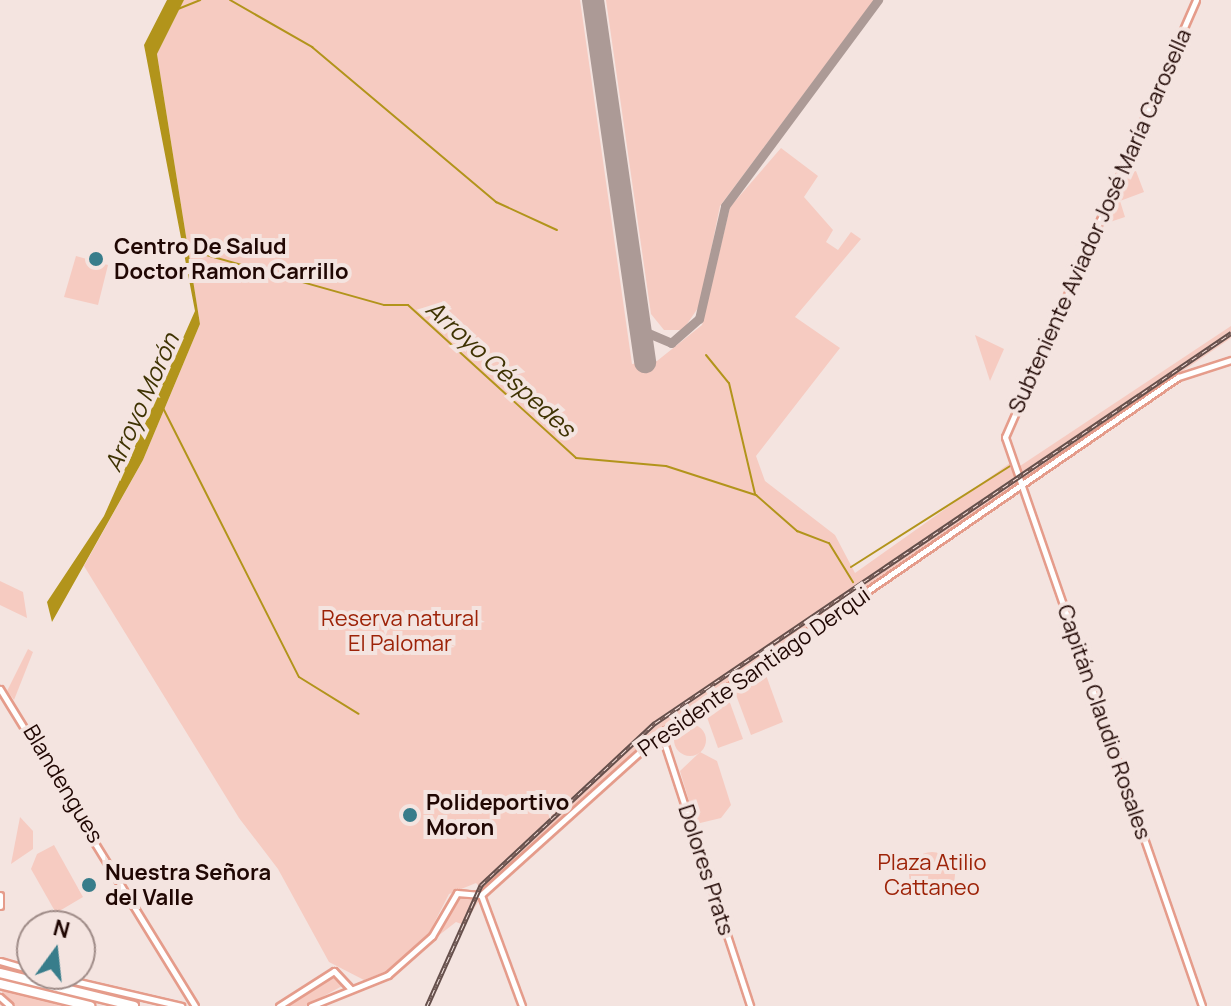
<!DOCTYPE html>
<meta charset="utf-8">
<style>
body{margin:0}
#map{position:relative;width:1231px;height:1006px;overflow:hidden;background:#f4e4e0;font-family:Manrope,sans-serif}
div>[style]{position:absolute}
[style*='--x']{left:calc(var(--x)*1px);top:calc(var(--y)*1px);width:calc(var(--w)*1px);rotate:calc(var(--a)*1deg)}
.green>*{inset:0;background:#f6cbc1}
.round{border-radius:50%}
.water>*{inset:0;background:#b2941b}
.stream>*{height:2px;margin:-1px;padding:0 1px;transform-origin:1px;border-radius:1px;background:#b2941b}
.taxiway>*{height:9px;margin:-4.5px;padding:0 4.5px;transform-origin:4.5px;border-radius:4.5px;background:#ac9a96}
.runway>*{height:22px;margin:-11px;padding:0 11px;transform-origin:11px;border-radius:11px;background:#ac9a96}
.roads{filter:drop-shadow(2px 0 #e59c8b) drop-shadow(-2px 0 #e59c8b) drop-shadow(0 2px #e59c8b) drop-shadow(0 -2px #e59c8b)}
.secondary>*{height:5px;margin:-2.5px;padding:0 2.5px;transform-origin:2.5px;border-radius:2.5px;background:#fff}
.highway>*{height:8px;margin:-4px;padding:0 4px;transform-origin:4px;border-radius:4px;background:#fff}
.rail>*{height:5px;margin-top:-2.5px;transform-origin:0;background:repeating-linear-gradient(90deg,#f4e4e0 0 6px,#654f4b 0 12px);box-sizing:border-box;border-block:2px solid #654f4b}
.dots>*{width:22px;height:22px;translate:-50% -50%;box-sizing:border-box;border:4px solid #f4e4e0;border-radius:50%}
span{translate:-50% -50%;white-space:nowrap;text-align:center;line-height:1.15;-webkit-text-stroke:8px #f4e4e0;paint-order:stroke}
.street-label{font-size:22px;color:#200703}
.poi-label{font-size:22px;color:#200703;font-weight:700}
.left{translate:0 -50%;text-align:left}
.park-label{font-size:22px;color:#9d2308}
.water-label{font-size:24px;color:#3f3303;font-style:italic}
.north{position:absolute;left:16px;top:910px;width:80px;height:80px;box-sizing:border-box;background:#f4e4e0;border:2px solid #9f8c88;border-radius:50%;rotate:15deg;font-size:22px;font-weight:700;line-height:32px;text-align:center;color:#200703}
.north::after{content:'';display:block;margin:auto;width:28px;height:36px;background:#387d8b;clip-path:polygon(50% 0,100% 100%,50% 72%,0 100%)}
</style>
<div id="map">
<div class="green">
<i style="clip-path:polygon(184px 0,580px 0,632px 364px,657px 361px,702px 325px,730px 207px,781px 148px,818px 176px,804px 197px,833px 230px,826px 242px,838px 250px,851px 232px,861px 239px,795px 317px,840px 348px,756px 456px,765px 481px,835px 535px,855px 573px,1010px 463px,1018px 483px,660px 729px,482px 889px,476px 883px,449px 894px,429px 933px,389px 970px,364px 980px,329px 962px,278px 869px,239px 818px,84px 566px,143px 460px,200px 324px,157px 54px)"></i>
<i style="clip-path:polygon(606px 0,874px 0,720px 206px,700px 305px,683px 330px,664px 330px,651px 314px)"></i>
<i style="clip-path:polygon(1136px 171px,1144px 192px,1120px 201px,1125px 217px,1101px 225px,1123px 174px)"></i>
<i style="clip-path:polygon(76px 256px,108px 265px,98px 305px,64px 297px)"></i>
<i style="clip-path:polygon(1231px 326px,1231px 338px,1022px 481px,1017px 468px)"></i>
<i style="clip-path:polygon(975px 335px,1004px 349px,990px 381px)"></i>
<i style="clip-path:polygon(0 581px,23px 592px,27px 618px,0 605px)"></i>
<i style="clip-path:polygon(28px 649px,33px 652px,14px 700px,7px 691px)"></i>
<i style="clip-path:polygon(766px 675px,783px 722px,751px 735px,733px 687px)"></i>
<i style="clip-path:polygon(729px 700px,743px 739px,718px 748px,704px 709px)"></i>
<i class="round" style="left:674px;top:724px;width:32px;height:32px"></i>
<i style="clip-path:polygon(700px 752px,717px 761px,731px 805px,721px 818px,696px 824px,680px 771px)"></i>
<i style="clip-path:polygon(20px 817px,33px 831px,33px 849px,11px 864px)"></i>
<i style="clip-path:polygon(54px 845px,83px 897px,56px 913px,31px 869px,37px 854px)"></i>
<i class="round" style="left:909px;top:852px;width:46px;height:46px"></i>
<i style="clip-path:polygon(460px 893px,480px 899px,464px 925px,456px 922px,438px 936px)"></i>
<i style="clip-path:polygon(0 962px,32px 974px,175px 1006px,0 968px)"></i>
<i style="clip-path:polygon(335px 971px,342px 986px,306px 1006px,282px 1006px)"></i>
<i style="clip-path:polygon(0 989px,69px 1006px,12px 1006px)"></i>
</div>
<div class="water">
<i style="clip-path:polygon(167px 0,184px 0,157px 54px,200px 324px,143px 460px,52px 622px,47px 602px,104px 516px,195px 311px,144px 45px)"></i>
</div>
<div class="stream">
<i style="--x:230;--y:0;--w:95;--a:29.8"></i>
<i style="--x:312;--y:47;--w:241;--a:40.1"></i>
<i style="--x:496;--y:202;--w:67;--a:24.7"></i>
<i style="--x:178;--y:9;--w:24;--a:-22"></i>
<i style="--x:192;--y:251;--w:199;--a:15.7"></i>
<i style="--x:384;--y:305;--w:24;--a:0"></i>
<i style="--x:408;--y:305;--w:227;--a:42.3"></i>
<i style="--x:576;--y:458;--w:90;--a:5.1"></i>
<i style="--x:666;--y:466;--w:95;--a:17.9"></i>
<i style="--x:756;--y:495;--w:55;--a:41.3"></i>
<i style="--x:797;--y:531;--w:34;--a:21"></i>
<i style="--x:829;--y:543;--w:46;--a:58.4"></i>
<i style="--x:706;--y:355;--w:36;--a:51"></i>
<i style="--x:729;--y:383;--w:114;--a:76.8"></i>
<i style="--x:163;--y:408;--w:301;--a:63.2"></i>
<i style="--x:299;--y:677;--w:70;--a:31.7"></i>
<i style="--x:851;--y:567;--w:188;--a:-32.4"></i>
</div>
<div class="taxiway">
<i style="--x:641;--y:330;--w:33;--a:23"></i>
<i style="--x:671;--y:343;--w:37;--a:-41"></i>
<i style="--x:699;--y:319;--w:116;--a:-77"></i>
<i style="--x:725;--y:206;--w:257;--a:-53.4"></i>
</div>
<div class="runway">
<i style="--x:593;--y:0;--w:366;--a:81.8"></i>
</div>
<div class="roads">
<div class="secondary">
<i style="--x:1196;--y:0;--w:477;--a:113.6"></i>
<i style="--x:1005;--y:437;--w:602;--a:70.9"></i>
<i style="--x:0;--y:689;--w:372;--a:58.4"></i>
<i style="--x:661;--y:733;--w:287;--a:71.9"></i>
<i style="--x:0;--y:895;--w:11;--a:90"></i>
<i style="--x:481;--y:895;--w:242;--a:-42"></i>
<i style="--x:661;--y:733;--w:628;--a:-34.55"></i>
<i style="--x:1178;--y:377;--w:56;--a:-17.8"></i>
<i style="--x:481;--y:895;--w:118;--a:69.7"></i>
<i style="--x:0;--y:961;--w:33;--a:16"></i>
<i style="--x:44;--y:974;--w:141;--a:13.1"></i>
<i style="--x:0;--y:997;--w:13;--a:42"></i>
<i style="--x:279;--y:1006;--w:65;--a:-32.5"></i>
<i style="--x:334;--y:971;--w:25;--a:47"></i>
<i style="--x:311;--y:1006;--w:83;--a:-21.9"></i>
<i style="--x:388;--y:975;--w:59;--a:-41.6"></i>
<i style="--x:432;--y:936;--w:50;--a:-59.8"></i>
<i style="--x:457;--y:893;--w:24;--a:5"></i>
</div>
<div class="highway">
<i style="--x:0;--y:973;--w:138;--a:13.8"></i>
<i style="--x:0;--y:984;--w:93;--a:13.7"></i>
</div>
</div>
<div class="rail">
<i style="--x:427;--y:1006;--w:133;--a:-65.9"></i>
<i style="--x:481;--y:885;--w:238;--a:-43"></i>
<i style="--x:655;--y:723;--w:696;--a:-34.1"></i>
</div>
<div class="dots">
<i style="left:96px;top:259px;background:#387d8b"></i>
<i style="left:410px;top:815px;background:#387d8b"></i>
<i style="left:89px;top:885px;background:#387d8b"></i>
</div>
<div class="street-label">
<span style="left:1100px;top:221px;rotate:-66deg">Subteniente Aviador José María Carosella</span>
<span style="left:754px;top:672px;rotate:-35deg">Presidente Santiago Derqui</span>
<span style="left:1104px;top:722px;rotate:71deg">Capitán Claudio Rosales</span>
<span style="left:63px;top:784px;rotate:59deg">Blandengues</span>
<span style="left:706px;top:870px;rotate:72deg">Dolores Prats</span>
</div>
<div class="poi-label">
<span class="left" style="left:114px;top:259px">Centro De Salud<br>Doctor Ramon Carrillo</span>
<span class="left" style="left:426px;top:815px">Polideportivo<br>Moron</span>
<span class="left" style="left:105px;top:885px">Nuestra Señora<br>del Valle</span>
</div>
<div class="park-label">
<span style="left:400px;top:631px">Reserva natural<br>El Palomar</span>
<span style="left:932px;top:875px">Plaza Atilio<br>Cattaneo</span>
</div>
<div class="water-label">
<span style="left:501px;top:368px;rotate:42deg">Arroyo Céspedes</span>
<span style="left:141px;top:402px;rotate:-66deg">Arroyo Morón</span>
</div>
<div class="north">N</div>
</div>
